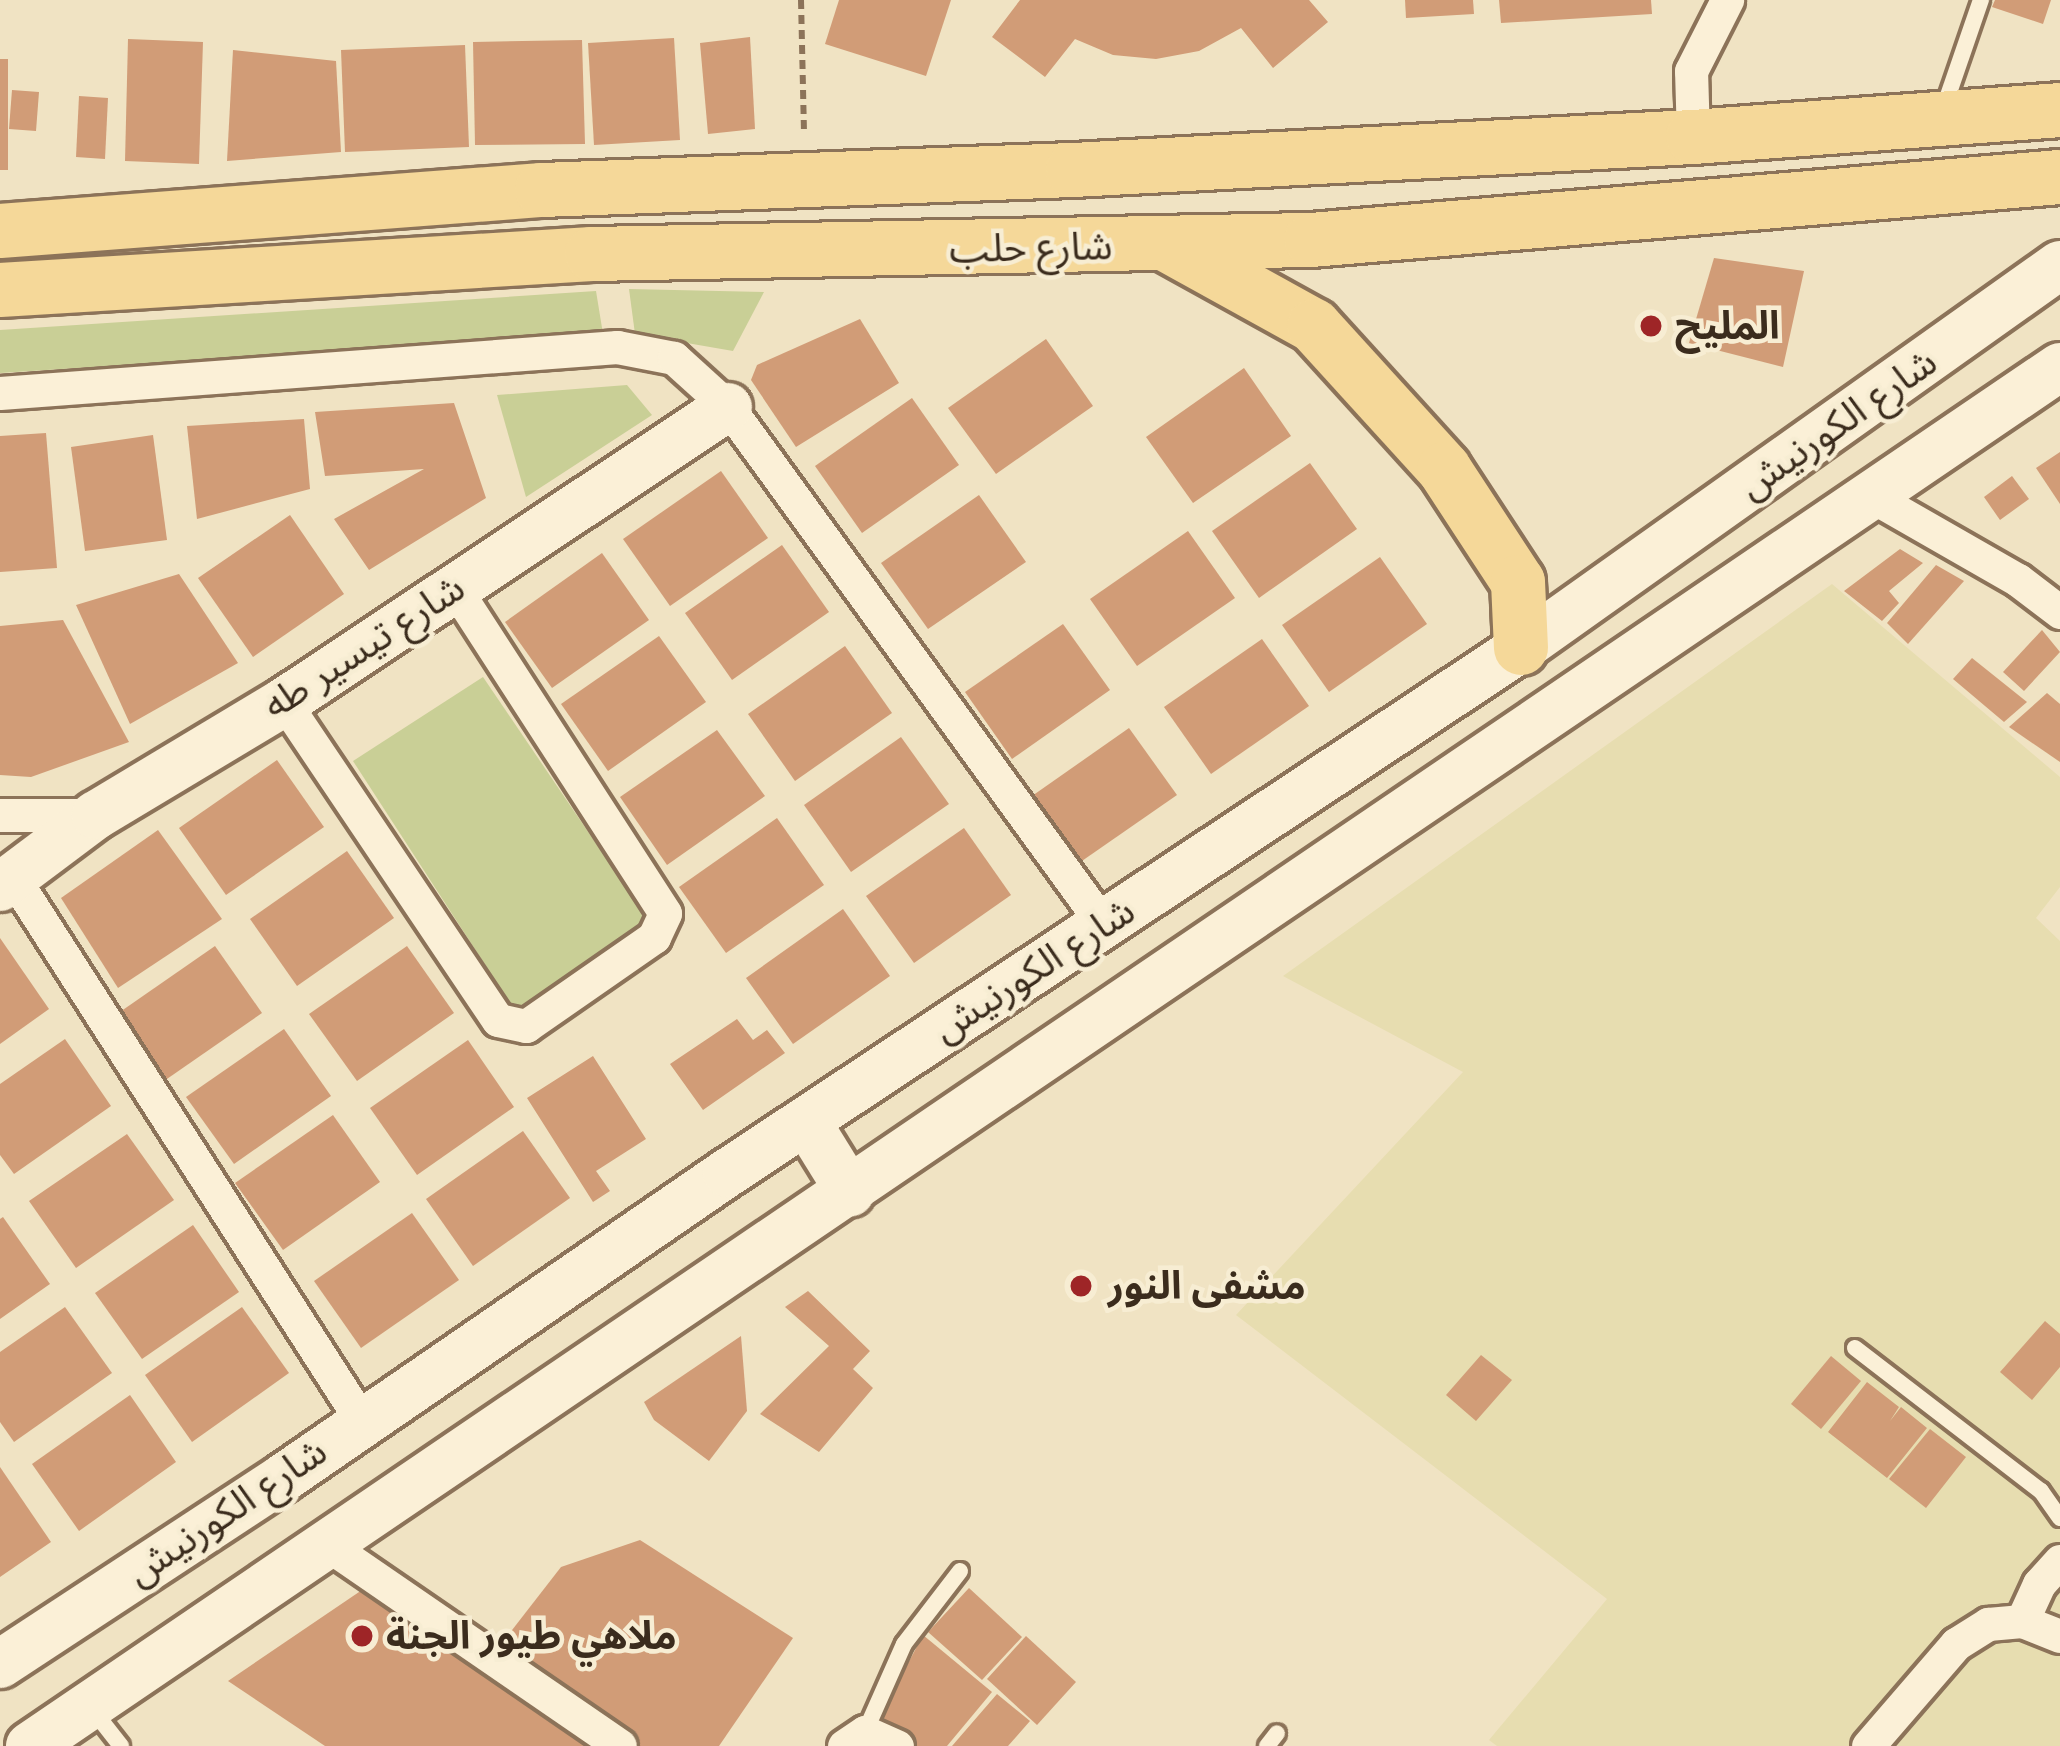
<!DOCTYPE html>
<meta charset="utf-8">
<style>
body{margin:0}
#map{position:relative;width:2060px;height:1746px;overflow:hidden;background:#f0e3c3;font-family:"Roboto Serif","Noto Sans Arabic",serif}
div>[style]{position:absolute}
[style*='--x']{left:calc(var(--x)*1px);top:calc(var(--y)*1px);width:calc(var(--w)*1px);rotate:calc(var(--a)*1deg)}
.farmland>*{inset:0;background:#e7ddb0}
.green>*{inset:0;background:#c9cf96}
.building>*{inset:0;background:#d19c77}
.path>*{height:6px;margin-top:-3px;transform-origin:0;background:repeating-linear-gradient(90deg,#8c7359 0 9px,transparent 0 15px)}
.roads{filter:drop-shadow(3px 0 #8c7359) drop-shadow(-3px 0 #8c7359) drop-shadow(0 3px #8c7359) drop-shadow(0 -3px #8c7359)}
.lane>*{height:16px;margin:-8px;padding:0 8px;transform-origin:8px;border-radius:8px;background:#fbf0d7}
.street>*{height:33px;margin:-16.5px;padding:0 16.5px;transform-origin:16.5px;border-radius:16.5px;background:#fbf0d7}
.secondary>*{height:48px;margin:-24px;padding:0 24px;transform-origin:24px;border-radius:24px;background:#fbf0d7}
.primary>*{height:54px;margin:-27px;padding:0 27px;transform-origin:27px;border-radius:27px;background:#f5d899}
.dots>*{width:33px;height:33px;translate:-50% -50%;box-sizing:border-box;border:6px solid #f7edd3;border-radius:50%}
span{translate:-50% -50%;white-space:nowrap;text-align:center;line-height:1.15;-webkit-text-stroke:9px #f7edd3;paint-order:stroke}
.street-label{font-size:39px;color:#3b2c1d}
.poi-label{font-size:39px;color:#3b2c1d;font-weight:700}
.left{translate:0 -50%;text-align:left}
</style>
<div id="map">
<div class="farmland">
<i style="clip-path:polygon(1832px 584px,2060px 777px,2060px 887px,2036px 918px,2060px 941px,2060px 1746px,1497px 1746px,1489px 1740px,1607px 1599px,1236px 1315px,1463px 1072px,1283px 976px)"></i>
</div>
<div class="green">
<i style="clip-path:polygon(629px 289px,764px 292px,733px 351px,635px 334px)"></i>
<i style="clip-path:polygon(596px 291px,603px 334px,0 373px,0 330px)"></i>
<i style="clip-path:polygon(627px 385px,652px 415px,526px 497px,497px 395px)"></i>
<i style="clip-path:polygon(483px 677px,650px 923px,515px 1011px,353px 761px)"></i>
</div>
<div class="building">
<i style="clip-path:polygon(839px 0,951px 0,926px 76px,825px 44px)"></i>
<i style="clip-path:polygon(1020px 0,1309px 0,1328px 22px,1273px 68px,1241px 28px,1199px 51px,1156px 59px,1113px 55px,1075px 39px,1045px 77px,992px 37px)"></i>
<i style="clip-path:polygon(1405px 0,1473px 0,1474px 14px,1406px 18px)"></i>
<i style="clip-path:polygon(1499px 0,1651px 0,1652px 14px,1501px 23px)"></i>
<i style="clip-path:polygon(1995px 0,2051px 0,2043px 24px,1992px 7px)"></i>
<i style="clip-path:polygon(750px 37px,755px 129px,708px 134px,700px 43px)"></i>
<i style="clip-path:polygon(674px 38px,680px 140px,594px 145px,588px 43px)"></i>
<i style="clip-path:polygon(128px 39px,203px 42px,199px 164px,125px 161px)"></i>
<i style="clip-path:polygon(582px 40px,585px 144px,475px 145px,473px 42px)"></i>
<i style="clip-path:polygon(465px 45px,469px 147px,345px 152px,341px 50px)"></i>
<i style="clip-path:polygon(233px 50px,336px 61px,341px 152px,227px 161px)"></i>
<i style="clip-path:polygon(0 59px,8px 59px,8px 170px,0 170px)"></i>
<i style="clip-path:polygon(12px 90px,39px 92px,36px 131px,9px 129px)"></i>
<i style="clip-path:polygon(79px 96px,108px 98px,105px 159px,76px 157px)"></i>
<i style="clip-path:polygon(1714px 258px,1804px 271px,1783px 367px,1689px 343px)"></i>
<i style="clip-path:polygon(860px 319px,899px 383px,796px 447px,751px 380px,757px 365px)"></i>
<i style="clip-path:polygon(1046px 339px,1093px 406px,996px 474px,948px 408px)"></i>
<i style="clip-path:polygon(1244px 368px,1291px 436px,1193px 503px,1146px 437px)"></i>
<i style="clip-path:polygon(912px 398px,959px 465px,862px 533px,815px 466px)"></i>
<i style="clip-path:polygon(454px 403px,486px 498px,369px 570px,334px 519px,424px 469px,325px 476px,315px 412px)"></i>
<i style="clip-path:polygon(304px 419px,310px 489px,197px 519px,187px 426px)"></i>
<i style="clip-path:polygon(46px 433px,57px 568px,0 572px,0 436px)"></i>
<i style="clip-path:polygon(153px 435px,167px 540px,85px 551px,71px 447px)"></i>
<i style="clip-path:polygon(2060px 452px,2060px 504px,2036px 468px)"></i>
<i style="clip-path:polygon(1310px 463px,1357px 529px,1259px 598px,1212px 531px)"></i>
<i style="clip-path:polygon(721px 471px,768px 538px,670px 606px,623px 539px)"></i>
<i style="clip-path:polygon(2012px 476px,2029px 499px,2000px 520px,1984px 497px)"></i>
<i style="clip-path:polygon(979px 495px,1026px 562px,928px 629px,881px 563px)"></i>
<i style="clip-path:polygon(290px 515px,344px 594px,253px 657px,198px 578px)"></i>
<i style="clip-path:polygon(1188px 531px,1235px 598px,1137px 666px,1090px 599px)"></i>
<i style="clip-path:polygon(782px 545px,829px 612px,732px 680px,685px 613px)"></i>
<i style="clip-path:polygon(1900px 549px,1923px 563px,1889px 591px,1899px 603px,1882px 621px,1844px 591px)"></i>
<i style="clip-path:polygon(602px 553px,649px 620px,552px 688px,505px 622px)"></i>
<i style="clip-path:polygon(1380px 557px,1427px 624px,1329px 692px,1282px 625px)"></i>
<i style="clip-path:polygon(1936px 565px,1964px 581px,1908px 644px,1887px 623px)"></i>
<i style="clip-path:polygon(179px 574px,238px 663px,130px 724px,76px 605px)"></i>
<i style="clip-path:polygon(63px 620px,129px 742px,31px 777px,0 775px,0 626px)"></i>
<i style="clip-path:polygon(1063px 624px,1110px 690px,1012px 759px,965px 692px)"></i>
<i style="clip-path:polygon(2042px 630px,2060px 652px,2024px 691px,2003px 672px)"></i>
<i style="clip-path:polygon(659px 636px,706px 702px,608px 771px,561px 704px)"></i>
<i style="clip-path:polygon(1262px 639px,1309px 706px,1211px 774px,1164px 707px)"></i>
<i style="clip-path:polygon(845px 646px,892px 713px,795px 781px,748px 714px)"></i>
<i style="clip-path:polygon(1972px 658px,2027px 702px,2004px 722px,1953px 679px)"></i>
<i style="clip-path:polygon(2047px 693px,2060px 704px,2060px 762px,2009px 727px)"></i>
<i style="clip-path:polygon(1129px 728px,1177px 795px,1079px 863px,1032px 796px)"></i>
<i style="clip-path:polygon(717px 730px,765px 796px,667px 865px,620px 797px)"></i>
<i style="clip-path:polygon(901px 737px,949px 804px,851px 872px,804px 805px)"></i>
<i style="clip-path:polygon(277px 760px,324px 827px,226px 895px,179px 828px)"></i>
<i style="clip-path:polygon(777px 818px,824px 885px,726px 953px,679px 887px)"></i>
<i style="clip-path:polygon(964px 828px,1011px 895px,914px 963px,866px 896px)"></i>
<i style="clip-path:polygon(158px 830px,222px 919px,118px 988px,61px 898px)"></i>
<i style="clip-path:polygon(347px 851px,394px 918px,297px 986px,250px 919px)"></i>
<i style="clip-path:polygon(843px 909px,890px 976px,793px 1044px,746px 978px)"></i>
<i style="clip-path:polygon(0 938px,49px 1009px,0 1044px)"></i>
<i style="clip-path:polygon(215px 946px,262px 1013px,164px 1081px,117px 1014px)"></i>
<i style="clip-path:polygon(407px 946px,454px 1013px,357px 1081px,309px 1014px)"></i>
<i style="clip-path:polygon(737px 1019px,753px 1040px,767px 1030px,785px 1053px,703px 1110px,670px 1064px)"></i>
<i style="clip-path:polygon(284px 1029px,331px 1096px,234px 1164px,186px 1097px)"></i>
<i style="clip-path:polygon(65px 1039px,111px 1106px,14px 1174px,0 1155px,0 1084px)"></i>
<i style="clip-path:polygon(468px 1040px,514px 1107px,417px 1175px,370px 1108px)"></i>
<i style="clip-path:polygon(593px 1056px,646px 1139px,596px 1171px,610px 1191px,593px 1202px,527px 1098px)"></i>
<i style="clip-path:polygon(333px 1115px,380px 1182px,283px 1250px,235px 1183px)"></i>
<i style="clip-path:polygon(523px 1131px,570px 1198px,473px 1266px,426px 1199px)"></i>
<i style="clip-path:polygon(127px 1134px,174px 1200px,76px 1268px,29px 1201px)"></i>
<i style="clip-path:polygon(412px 1213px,459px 1280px,361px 1348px,314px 1281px)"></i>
<i style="clip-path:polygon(3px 1217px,50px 1284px,0 1319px,0 1219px)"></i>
<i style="clip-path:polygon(193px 1225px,239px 1292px,142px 1359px,95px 1293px)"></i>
<i style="clip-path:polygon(808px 1291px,870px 1351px,853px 1369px,873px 1388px,819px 1452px,760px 1414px,829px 1346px,785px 1307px)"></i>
<i style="clip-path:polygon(65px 1307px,112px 1373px,14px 1442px,0 1422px,0 1352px)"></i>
<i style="clip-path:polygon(242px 1307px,289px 1373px,192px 1442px,145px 1375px)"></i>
<i style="clip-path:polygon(2045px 1321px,2060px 1334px,2060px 1367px,2032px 1400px,2000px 1372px)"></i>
<i style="clip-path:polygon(741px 1336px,747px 1411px,709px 1461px,654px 1420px,644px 1402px)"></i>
<i style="clip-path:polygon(1481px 1355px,1512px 1380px,1476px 1421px,1446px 1395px)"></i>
<i style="clip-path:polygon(1831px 1356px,1861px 1381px,1821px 1429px,1791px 1404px)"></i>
<i style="clip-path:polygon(1867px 1382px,1899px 1407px,1890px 1421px,1901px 1407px,1927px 1428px,1887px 1478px,1828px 1432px)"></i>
<i style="clip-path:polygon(130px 1395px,176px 1462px,79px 1531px,32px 1464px)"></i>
<i style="clip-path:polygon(1930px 1429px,1966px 1457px,1926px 1508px,1889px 1479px)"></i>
<i style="clip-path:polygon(0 1467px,51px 1542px,0 1577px)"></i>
<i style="clip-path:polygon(640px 1540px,793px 1638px,719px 1746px,634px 1746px,498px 1648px,561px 1567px)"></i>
<i style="clip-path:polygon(969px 1588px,1022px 1637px,982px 1680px,928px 1632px)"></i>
<i style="clip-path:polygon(362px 1590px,593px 1746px,325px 1746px,228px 1681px)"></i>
<i style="clip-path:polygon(923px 1635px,992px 1692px,947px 1746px,911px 1746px,877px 1722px)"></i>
<i style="clip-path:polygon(1026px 1636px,1076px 1682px,1037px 1725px,987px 1679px)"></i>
<i style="clip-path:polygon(997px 1694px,1030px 1721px,1008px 1746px,952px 1746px)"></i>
</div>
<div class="path">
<i style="--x:801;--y:0;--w:134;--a:88.7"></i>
</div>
<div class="roads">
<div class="lane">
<i style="--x:1942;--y:113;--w:120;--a:-71"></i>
<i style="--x:1855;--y:1348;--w:235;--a:37.6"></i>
<i style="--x:2041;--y:1491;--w:33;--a:55"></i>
<i style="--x:92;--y:1709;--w:47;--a:51.9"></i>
<i style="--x:865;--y:1732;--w:96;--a:-66.1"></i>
<i style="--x:904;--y:1644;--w:92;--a:-52.5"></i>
<i style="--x:1267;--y:1746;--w:16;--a:-52"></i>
</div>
<div class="street">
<i style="--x:1693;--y:137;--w:66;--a:-91.7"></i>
<i style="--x:1691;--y:71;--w:80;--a:-63.1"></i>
<i style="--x:0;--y:393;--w:619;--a:-4.26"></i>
<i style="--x:617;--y:347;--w:58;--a:10.9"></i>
<i style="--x:674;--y:358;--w:73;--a:42.2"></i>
<i style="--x:728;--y:407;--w:639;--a:54.05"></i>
<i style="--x:1873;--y:497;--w:167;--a:29.8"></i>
<i style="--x:2018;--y:580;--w:53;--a:37.3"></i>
<i style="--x:284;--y:702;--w:383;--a:56.1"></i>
<i style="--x:498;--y:1020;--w:29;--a:12"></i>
<i style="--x:526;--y:1026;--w:156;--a:-34.8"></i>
<i style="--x:654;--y:937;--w:26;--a:-65"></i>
<i style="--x:665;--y:913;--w:386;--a:-122.9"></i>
<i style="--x:0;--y:815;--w:96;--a:0"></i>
<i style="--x:13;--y:877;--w:645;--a:57.34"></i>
<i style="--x:328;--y:1545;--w:354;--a:34.5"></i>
<i style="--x:2022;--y:1621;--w:41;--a:-65.3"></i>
<i style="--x:2039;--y:1584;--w:31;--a:-48"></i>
<i style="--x:844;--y:1746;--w:25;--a:-34"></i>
<i style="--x:865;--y:1732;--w:35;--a:24"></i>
<i style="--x:1868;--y:1746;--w:135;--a:-49.2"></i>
<i style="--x:1956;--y:1644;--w:38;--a:-32"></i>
<i style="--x:1988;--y:1624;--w:34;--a:-5"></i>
<i style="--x:2022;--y:1621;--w:41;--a:21.5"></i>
</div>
<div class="secondary">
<i style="--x:0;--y:887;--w:120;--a:-36.9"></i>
<i style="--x:96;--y:815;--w:219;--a:-31"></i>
<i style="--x:284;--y:702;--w:533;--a:-33.6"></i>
<i style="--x:806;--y:1121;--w:84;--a:58.2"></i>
<i style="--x:0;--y:1664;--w:339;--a:-33.3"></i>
<i style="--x:283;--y:1478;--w:539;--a:-34.49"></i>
<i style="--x:727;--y:1173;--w:952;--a:-33.47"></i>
<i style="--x:1521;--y:648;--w:661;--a:-35.4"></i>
<i style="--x:30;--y:1746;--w:2454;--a:-34.19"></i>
</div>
<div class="primary">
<i style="--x:0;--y:231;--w:544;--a:-4.33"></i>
<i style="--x:542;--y:190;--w:531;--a:-2.16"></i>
<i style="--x:1073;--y:170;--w:621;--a:-3.05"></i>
<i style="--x:1693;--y:137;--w:368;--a:-4.2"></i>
<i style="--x:1171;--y:247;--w:163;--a:28.9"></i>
<i style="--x:1314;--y:326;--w:193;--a:47.7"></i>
<i style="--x:1444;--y:469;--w:135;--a:56.8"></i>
<i style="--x:1518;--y:582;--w:66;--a:87.4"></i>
<i style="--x:0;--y:290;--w:593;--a:-3.48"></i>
<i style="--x:592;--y:254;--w:719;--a:-1.12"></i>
<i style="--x:1311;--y:240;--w:752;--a:-4.81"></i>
</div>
</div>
<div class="dots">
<i style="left:1651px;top:326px;background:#9e2527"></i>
<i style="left:1081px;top:1286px;background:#9e2527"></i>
<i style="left:362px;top:1636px;background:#9e2527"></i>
</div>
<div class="street-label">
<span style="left:1031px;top:248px;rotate:-1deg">شارع حلب</span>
<span style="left:1838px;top:424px;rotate:-35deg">شارع الكورنيش</span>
<span style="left:364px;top:647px;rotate:-33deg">شارع تيسير طه</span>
<span style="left:1034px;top:970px;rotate:-33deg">شارع الكورنيش</span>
<span style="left:227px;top:1512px;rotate:-34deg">شارع الكورنيش</span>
</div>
<div class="poi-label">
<span class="left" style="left:1675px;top:326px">المليح</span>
<span class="left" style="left:1108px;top:1286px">مشفى النور</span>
<span class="left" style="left:386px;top:1636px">ملاهي طيور الجنة</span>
</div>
</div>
